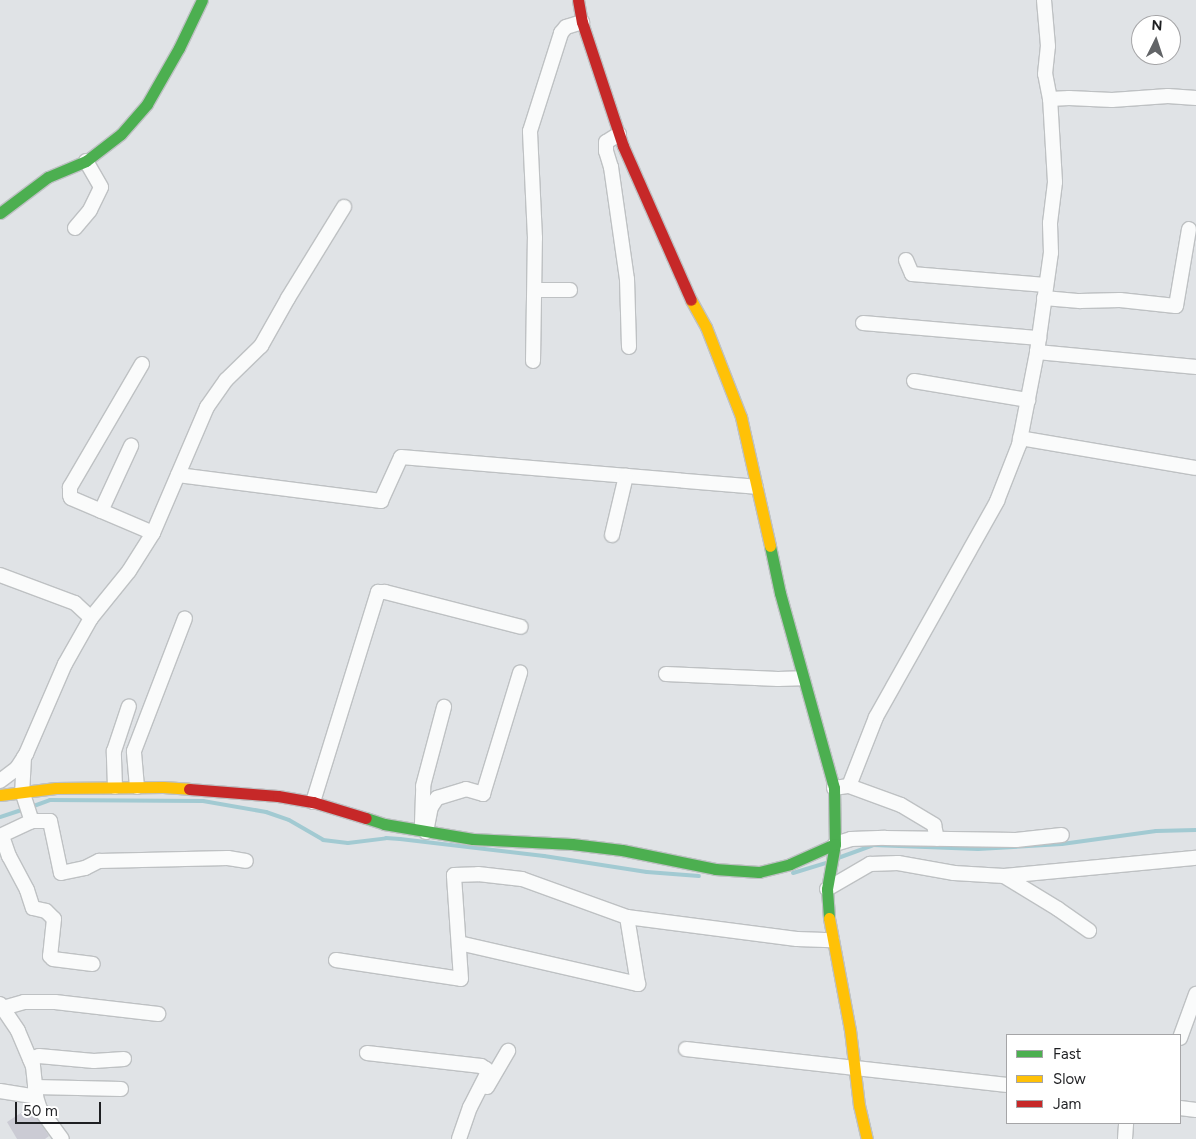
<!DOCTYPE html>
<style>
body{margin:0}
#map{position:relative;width:1196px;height:1139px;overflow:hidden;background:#e0e3e6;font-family:Figtree,sans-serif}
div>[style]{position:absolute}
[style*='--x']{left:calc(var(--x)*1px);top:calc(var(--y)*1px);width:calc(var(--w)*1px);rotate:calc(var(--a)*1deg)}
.stream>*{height:4px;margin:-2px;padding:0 2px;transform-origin:2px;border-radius:2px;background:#a2cad2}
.building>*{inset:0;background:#cbcbd4}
.roads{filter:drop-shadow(1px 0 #bec1c3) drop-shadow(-1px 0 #bec1c3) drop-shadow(0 1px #bec1c3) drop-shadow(0 -1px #bec1c3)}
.street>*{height:14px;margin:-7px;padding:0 7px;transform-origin:7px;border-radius:7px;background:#fafbfb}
.fast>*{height:11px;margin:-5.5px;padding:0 5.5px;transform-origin:5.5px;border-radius:5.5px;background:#4caf50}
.slow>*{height:11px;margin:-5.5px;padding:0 5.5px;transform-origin:5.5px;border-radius:5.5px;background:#ffc107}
.jam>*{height:11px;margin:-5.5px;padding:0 5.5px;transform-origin:5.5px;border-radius:5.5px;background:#c62828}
span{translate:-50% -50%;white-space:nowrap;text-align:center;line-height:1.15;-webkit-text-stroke:5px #fff;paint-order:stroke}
.legend{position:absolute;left:1006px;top:1034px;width:175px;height:90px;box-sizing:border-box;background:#fff;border:1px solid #a5a5a7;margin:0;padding:6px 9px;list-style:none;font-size:15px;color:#1e1f22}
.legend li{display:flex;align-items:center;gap:10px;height:25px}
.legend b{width:25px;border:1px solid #a5a5a7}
.north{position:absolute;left:1131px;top:15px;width:50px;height:50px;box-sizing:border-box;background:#fff;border:1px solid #a5a5a7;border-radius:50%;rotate:4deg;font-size:14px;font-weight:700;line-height:20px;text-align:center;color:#1e1f22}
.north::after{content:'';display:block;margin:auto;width:18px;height:22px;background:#626467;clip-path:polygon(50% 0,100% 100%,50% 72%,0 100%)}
.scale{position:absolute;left:15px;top:1102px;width:86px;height:22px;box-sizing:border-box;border:2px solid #1e1f22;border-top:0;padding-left:6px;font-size:15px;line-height:18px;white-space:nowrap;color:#1e1f22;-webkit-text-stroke:4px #fff;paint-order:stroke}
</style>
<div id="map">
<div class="stream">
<i style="--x:31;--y:807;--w:20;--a:-20"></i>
<i style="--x:50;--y:800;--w:153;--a:0.4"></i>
<i style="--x:203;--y:801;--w:64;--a:9.9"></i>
<i style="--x:266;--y:812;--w:24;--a:19"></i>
<i style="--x:289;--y:820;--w:39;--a:30"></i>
<i style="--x:323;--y:840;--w:25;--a:7"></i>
<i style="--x:348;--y:843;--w:38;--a:-7"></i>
<i style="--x:386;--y:838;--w:14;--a:4"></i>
<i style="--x:400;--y:839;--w:145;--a:6.7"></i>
<i style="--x:544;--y:856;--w:104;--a:8.8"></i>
<i style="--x:647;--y:872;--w:52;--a:4.4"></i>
<i style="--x:0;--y:817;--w:25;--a:-18"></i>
<i style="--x:838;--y:858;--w:37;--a:-20"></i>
<i style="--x:873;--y:845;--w:105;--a:2.2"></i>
<i style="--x:978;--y:849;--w:84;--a:-3.4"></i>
<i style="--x:1062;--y:844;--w:95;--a:-7.9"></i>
<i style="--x:1156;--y:831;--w:40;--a:-1.4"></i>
<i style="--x:793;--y:873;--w:34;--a:-17"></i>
</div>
<div class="building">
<i style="clip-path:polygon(30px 1107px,49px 1136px,45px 1139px,17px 1139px,7px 1122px)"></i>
</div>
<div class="roads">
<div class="street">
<i style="--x:1050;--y:99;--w:19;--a:-3"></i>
<i style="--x:1069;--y:98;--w:43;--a:2.7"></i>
<i style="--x:1112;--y:100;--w:56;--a:-4.1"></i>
<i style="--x:1168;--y:96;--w:28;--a:4"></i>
<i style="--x:619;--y:134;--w:15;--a:148"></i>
<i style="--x:606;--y:142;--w:9;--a:90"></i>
<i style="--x:606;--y:151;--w:17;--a:73"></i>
<i style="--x:611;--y:167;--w:113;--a:81.9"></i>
<i style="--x:627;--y:279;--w:68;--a:88.3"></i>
<i style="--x:75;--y:228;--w:23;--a:-50"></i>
<i style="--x:90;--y:210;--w:25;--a:-64"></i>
<i style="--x:101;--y:187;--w:30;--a:-120"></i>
<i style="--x:906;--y:260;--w:15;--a:67"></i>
<i style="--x:912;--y:274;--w:134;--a:4.7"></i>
<i style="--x:535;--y:290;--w:35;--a:0"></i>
<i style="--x:1044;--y:298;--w:36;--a:5"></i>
<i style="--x:1080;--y:301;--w:40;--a:-1.4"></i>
<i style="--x:1120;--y:300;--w:56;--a:6.1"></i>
<i style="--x:1176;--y:306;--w:78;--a:-80.4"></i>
<i style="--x:863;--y:323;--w:177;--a:4.9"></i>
<i style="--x:1037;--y:352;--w:160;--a:5.4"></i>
<i style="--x:533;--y:361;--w:123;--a:-89.1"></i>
<i style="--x:535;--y:238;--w:107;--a:-92.7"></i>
<i style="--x:530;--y:131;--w:103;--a:-72.4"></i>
<i style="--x:561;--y:33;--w:8;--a:-50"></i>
<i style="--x:566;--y:27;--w:17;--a:-17"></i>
<i style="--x:142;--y:364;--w:143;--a:120.3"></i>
<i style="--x:70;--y:487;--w:8;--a:90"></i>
<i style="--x:70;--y:495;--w:3;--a:72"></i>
<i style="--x:71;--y:498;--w:89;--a:23.1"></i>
<i style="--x:914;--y:381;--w:116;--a:9.5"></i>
<i style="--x:1020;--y:438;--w:178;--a:9.7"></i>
<i style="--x:178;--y:475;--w:205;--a:7.3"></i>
<i style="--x:381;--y:501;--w:48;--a:-65.6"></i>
<i style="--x:401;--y:457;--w:356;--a:4.8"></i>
<i style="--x:101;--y:511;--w:72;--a:-65.2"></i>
<i style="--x:612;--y:535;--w:61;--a:-76.7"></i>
<i style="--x:0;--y:575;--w:80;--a:20.5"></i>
<i style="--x:75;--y:603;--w:22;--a:43"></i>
<i style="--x:666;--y:674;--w:112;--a:2.6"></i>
<i style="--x:778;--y:679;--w:24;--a:-2"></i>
<i style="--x:24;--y:757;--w:34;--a:93"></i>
<i style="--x:22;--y:791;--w:32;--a:72"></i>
<i style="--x:0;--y:781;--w:21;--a:-37"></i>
<i style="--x:17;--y:768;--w:17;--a:-57"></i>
<i style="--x:26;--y:754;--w:98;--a:-66.6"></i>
<i style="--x:65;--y:664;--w:53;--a:-60.5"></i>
<i style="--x:91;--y:618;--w:60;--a:-51"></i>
<i style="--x:129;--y:571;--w:45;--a:-57.7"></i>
<i style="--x:153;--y:533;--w:137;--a:-66.8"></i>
<i style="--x:207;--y:407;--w:33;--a:-55"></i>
<i style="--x:226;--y:380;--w:49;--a:-44.2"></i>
<i style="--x:261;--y:346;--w:55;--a:-60.6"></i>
<i style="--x:288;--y:298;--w:107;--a:-58.4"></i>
<i style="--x:849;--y:786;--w:55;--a:20.1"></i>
<i style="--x:901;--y:805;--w:39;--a:31"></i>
<i style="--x:934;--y:825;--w:14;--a:78"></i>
<i style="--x:115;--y:787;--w:36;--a:-92"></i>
<i style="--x:114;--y:751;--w:47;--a:-71.6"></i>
<i style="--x:137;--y:787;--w:36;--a:-95"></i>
<i style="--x:134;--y:751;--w:142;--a:-69"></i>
<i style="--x:834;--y:788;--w:15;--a:-8"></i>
<i style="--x:849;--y:786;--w:74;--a:-68.6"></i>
<i style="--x:876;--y:717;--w:248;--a:-60.7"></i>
<i style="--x:997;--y:501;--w:60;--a:-68.6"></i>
<i style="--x:1019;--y:445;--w:95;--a:-79"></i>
<i style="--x:1037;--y:352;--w:100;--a:-82"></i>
<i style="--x:1051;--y:253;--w:30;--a:-92"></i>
<i style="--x:1050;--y:223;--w:41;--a:-83"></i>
<i style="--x:1055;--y:182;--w:83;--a:-93.4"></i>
<i style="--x:1050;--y:99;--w:25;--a:-101"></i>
<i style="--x:1045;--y:74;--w:28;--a:-84"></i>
<i style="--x:1048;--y:46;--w:46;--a:-95"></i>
<i style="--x:313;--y:802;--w:220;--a:-72.8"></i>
<i style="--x:378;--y:592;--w:7;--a:0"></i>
<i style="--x:385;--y:592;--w:140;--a:14.4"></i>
<i style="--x:422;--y:823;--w:37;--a:-88"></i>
<i style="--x:423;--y:786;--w:82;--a:-75.1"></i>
<i style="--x:426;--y:832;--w:25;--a:-79"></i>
<i style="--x:431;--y:807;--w:11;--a:-56"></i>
<i style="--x:437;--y:798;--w:30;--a:-17"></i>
<i style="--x:466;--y:789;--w:18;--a:16"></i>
<i style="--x:483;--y:794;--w:127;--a:-73"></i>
<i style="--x:0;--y:836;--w:35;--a:-25"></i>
<i style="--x:32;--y:821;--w:18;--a:0"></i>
<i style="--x:50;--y:821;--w:53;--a:78.1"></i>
<i style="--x:61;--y:873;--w:25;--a:-12"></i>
<i style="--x:85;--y:868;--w:16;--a:-27"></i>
<i style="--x:99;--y:861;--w:129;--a:-1.3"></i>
<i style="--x:228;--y:858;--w:18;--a:9"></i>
<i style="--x:2;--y:836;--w:21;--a:71"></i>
<i style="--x:9;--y:856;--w:38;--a:62"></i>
<i style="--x:27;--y:890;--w:19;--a:72"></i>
<i style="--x:33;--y:908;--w:13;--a:13"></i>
<i style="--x:46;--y:911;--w:11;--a:45"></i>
<i style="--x:54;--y:919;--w:37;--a:96"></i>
<i style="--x:50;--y:956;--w:4;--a:45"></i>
<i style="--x:53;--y:959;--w:40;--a:7.1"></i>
<i style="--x:835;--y:844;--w:17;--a:-17"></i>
<i style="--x:851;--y:839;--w:34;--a:-2"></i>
<i style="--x:885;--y:838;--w:131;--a:0.9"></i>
<i style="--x:1016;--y:840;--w:46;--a:-6.2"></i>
<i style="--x:1004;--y:876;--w:63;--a:31.4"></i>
<i style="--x:1058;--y:909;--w:38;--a:35"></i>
<i style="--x:827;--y:889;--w:50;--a:-30.2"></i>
<i style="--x:870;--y:864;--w:28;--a:-2"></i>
<i style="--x:898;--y:863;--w:57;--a:10.1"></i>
<i style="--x:954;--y:873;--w:50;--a:3.4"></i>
<i style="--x:1004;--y:876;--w:193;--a:-5.4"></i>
<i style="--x:459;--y:943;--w:184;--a:12.9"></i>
<i style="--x:638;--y:984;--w:68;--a:-99.3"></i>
<i style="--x:336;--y:960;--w:126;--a:8.6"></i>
<i style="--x:461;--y:979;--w:104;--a:-93.9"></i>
<i style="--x:454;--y:875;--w:24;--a:-2"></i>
<i style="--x:478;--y:874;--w:44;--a:6.5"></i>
<i style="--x:522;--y:879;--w:112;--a:19.9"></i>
<i style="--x:627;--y:917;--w:171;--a:7.4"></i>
<i style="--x:797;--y:939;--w:35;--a:2"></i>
<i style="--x:0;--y:1004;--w:32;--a:56"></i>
<i style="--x:18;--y:1031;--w:38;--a:67"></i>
<i style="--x:33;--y:1066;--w:31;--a:84"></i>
<i style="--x:36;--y:1097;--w:13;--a:72"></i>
<i style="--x:40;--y:1109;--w:37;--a:54"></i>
<i style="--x:3;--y:1008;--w:22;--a:-16"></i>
<i style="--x:24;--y:1002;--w:31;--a:0"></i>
<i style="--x:55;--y:1002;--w:104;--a:6.6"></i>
<i style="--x:1180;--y:1038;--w:47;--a:-70"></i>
<i style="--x:686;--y:1049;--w:323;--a:6.4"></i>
<i style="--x:367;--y:1053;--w:115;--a:6.5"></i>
<i style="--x:481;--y:1066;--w:6;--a:31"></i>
<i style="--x:486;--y:1069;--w:5;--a:79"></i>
<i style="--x:487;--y:1074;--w:37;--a:117"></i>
<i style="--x:470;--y:1107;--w:34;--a:109"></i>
<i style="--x:30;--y:1059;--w:9;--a:-18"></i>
<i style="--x:39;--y:1056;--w:55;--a:5.2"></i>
<i style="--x:94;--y:1061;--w:30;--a:-4"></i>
<i style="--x:35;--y:1087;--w:86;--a:1.3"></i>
<i style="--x:487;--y:1087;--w:42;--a:-59.7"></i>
<i style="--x:0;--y:1091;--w:36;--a:9"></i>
<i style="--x:1180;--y:1108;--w:16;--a:7"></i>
<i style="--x:1125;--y:1139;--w:16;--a:-86"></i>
</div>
<div class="fast">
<i style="--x:0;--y:213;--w:60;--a:-36.9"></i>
<i style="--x:48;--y:177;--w:41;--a:-22.8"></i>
<i style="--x:86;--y:161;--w:44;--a:-37.6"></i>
<i style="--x:121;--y:134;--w:40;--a:-49"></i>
<i style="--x:147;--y:104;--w:64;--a:-60.3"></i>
<i style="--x:179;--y:48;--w:53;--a:-64.4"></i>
<i style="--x:770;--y:546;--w:48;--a:78"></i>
<i style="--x:780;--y:593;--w:202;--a:74.5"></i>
<i style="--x:834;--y:788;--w:56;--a:89"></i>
<i style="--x:835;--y:844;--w:46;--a:100.1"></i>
<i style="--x:827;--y:889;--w:29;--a:86"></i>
<i style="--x:366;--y:818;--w:19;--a:18"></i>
<i style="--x:384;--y:824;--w:90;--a:9.6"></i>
<i style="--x:473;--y:839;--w:99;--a:2.9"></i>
<i style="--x:572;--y:844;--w:50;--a:6.8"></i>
<i style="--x:622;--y:850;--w:95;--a:11.5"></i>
<i style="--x:715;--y:869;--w:44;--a:3.9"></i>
<i style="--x:759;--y:872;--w:32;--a:-14"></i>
<i style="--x:790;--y:864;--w:49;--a:-24"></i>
</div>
<div class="slow">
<i style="--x:691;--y:300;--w:31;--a:61"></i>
<i style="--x:706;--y:327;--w:97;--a:68.7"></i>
<i style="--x:741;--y:417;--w:132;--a:77.3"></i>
<i style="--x:0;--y:795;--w:56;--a:-7.1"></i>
<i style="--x:56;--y:788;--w:107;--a:-0.5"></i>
<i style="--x:163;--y:787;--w:26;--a:4"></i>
<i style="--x:829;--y:918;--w:114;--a:79.4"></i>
<i style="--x:850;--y:1030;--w:76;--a:83.2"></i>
<i style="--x:859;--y:1105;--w:35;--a:77"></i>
</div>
<div class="jam">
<i style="--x:578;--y:0;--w:22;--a:80"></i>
<i style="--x:582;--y:22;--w:131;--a:71.7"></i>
<i style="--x:623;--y:146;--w:168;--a:66.2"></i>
<i style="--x:189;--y:789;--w:89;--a:4.5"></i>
<i style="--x:278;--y:796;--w:36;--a:10"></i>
<i style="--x:313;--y:802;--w:55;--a:16.8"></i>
</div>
</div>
<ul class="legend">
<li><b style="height:6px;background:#4caf50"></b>Fast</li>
<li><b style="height:6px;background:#ffc107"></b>Slow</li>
<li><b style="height:6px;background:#c62828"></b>Jam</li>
</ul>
<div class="north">N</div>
<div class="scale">50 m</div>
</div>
